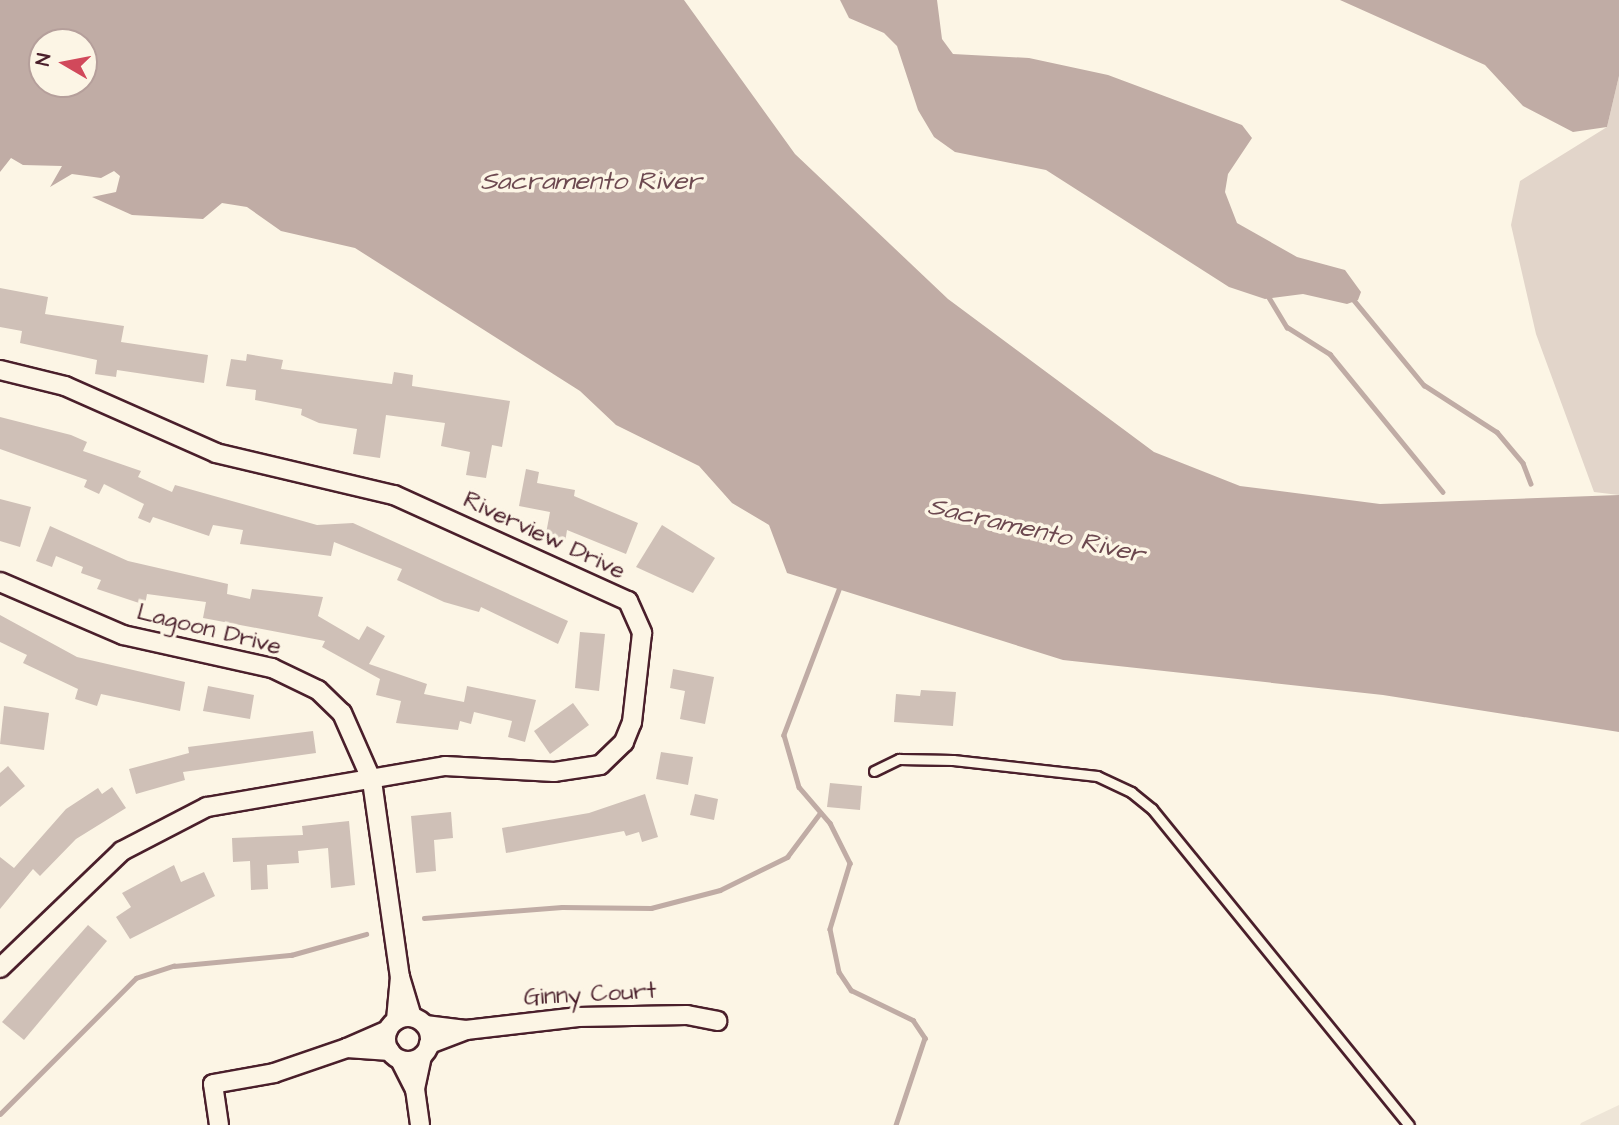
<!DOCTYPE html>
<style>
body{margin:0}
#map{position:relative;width:1619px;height:1125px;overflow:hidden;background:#fcf5e5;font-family:"Architects Daughter",sans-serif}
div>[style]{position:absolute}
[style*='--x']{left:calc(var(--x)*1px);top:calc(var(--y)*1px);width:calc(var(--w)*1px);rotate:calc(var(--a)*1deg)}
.built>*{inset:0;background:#eee5d7}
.green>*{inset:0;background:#e2d5ca}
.water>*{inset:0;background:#c0aca5}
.stream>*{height:4.5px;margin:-2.25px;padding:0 2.25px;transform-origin:2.25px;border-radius:2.25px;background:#c0aca5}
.building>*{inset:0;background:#cfc0b7}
.roads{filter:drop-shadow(2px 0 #4a1f2b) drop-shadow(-2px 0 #4a1f2b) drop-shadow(0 2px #4a1f2b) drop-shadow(0 -2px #4a1f2b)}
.service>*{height:9px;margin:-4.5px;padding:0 4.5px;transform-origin:4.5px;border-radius:4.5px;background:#fcf5e5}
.minor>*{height:18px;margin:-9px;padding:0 9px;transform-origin:9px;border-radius:9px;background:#fcf5e5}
.minor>.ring{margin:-9px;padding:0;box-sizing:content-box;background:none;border:18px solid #fcf5e5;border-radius:50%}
span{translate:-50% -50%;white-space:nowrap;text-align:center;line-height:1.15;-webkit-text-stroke:7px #fcf5e5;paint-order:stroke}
.street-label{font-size:24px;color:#4a1f2b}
.water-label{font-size:26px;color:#6d4950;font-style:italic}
.north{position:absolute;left:28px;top:28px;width:70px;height:70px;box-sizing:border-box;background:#fcf5e5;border:2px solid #b59f9b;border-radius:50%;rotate:280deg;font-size:19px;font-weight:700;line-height:28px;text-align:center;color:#4a1f2b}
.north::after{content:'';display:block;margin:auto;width:24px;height:32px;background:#d1495b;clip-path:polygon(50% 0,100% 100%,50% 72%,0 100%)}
</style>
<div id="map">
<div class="built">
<i style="clip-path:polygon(1619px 1105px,1619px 1125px,1580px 1125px,1581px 1123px)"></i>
</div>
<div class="green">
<i style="clip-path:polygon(1619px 76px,1619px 495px,1594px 492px,1536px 334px,1511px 225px,1520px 181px,1607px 127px)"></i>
</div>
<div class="water">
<i style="clip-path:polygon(evenodd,0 0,684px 0,795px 154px,948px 299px,1154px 452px,1240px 486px,1380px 504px,1619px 495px,1619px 732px,1383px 695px,1063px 660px,787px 573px,769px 525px,732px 503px,699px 466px,616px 425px,580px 391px,355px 248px,281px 231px,247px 207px,222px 203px,203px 219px,132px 215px,92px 197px,116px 192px,120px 176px,114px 171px,101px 178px,72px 174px,50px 187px,62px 166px,23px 165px,11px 158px,0 172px,0 0,42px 42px,84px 42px,84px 84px,42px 84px,42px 42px)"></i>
<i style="clip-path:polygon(840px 0,937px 0,942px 39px,953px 54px,1029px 58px,1108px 75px,1242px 125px,1252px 138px,1228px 174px,1225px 192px,1237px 223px,1297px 257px,1345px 270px,1361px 292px,1358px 300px,1347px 304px,1303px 294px,1265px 299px,1229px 287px,1046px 170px,955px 152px,934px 137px,918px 110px,897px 46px,884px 33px,849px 18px)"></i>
<i style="clip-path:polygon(1340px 0,1619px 0,1619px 76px,1607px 127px,1573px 132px,1523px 106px,1485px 65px)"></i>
</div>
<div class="stream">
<i style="--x:1267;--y:294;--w:39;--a:59"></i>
<i style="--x:1287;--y:327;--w:51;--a:32.1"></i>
<i style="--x:1330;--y:354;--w:178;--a:50.7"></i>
<i style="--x:1353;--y:299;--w:112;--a:50.5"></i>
<i style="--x:1424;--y:385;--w:87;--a:32.8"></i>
<i style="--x:1497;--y:432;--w:40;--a:50"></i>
<i style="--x:1523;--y:463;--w:22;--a:69"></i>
<i style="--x:842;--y:582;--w:164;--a:110.8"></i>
<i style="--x:784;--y:735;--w:54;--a:73.9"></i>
<i style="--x:799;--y:787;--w:48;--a:49.3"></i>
<i style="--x:830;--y:823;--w:45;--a:63.4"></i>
<i style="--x:850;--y:863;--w:69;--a:106.9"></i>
<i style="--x:830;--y:929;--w:44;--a:78.2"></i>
<i style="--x:839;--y:972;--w:22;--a:56"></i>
<i style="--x:851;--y:990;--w:69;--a:25.8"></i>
<i style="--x:913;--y:1020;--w:22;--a:56"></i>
<i style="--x:925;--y:1038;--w:92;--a:108.4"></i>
<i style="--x:424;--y:918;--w:138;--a:-4.6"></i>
<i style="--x:562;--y:907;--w:89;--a:0.6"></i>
<i style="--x:651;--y:908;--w:71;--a:-14.6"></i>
<i style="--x:720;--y:890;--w:75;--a:-26.2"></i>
<i style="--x:787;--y:857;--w:55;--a:-53.1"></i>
<i style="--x:0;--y:1114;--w:192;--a:-45"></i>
<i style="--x:136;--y:978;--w:40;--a:-18"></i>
<i style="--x:174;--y:966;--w:118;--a:-5.4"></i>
<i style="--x:291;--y:955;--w:78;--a:-15.6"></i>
</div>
<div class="building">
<i style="clip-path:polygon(0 288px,48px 297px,45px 314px,124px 326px,121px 342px,208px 355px,204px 383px,117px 370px,116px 377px,95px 374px,97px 360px,20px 343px,22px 331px,0 327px)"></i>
<i style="clip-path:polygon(247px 354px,283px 360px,281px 369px,392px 384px,394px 372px,413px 375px,412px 386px,510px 401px,502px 447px,492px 445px,486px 478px,466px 475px,470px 452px,441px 446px,445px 423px,386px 415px,380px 458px,353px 454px,357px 429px,319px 423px,301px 415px,302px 409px,255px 400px,256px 390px,226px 386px,231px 359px,246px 361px)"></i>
<i style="clip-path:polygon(0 417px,71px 435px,87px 442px,83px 451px,141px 471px,138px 477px,172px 492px,175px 485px,317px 525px,353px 523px,568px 621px,558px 644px,481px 607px,479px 612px,444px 602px,397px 580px,402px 569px,334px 542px,331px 556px,240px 544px,243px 530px,213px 525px,209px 536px,153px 517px,150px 523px,138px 518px,144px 504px,104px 484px,99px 494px,84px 487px,87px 480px,0 449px)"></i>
<i style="clip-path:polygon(526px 469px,539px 472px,537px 483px,575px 490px,574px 496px,638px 523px,626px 554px,567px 530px,565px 543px,545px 539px,550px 512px,519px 506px)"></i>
<i style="clip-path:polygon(0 499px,31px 507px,20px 547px,0 541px)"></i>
<i style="clip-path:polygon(662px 525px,715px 558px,693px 593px,636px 567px)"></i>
<i style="clip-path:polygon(50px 526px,128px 561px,228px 584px,227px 594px,250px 599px,252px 589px,323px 597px,318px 616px,359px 640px,367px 626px,385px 636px,369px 664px,427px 684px,424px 694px,464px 702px,467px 686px,536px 700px,525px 742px,508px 737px,512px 721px,474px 712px,471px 724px,460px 721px,458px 730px,396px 723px,401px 701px,376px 695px,380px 679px,322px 647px,325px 641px,203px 618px,206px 602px,147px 594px,145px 605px,97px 589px,101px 580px,81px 573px,83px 567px,56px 556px,52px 567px,36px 561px)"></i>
<i style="clip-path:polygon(0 615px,77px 657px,185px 682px,180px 711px,101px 694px,97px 706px,75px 699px,78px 689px,23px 663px,27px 655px,0 642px)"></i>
<i style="clip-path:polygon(580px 632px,605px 634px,599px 691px,575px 688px)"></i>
<i style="clip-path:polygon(673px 669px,714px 677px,705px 724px,680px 719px,685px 691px,670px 688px)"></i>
<i style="clip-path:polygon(208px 686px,254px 695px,250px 719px,203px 711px)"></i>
<i style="clip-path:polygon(921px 690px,956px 692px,953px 726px,894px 722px,896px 694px,920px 696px)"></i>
<i style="clip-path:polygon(573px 703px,589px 725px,550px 754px,534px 731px)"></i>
<i style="clip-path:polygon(4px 706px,49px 713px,44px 750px,0 744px)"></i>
<i style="clip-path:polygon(313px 731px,316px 753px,183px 772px,185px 780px,136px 794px,129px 769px,189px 753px,188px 747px)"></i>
<i style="clip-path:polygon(661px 752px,693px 757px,688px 785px,656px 779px)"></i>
<i style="clip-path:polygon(8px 766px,25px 786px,0 807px,0 773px)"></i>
<i style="clip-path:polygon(830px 783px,862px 786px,860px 810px,827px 807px)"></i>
<i style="clip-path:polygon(112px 787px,126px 808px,76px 839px,40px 876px,33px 869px,0 909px,0 857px,14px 868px,66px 809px,98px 788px,102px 794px)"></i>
<i style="clip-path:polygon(645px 794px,658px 837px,642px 842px,639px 832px,626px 836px,624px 831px,506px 853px,502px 828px,589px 813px)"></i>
<i style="clip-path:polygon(695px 794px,718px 799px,714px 820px,690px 815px)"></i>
<i style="clip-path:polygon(451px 812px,453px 838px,434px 840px,436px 871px,416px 873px,411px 816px)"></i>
<i style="clip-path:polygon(349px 821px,355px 885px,331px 888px,328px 848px,298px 851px,299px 863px,267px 865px,268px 889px,251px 890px,250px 861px,233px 862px,232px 838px,303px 835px,302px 826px)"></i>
<i style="clip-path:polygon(174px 865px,181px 882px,204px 872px,215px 896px,130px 939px,116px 917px,131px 907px,122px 893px)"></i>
<i style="clip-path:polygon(88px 925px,107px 941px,24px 1040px,2px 1022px)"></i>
</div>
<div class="roads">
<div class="service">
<i style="--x:874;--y:771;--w:28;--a:-26"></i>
<i style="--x:899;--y:759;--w:54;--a:1.1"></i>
<i style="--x:953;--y:760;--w:145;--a:6.3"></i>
<i style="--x:1097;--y:776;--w:38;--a:25"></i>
<i style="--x:1131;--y:792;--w:27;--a:39"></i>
<i style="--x:1152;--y:809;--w:407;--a:50.9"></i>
</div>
<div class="minor">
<i style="--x:0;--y:370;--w:67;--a:13.8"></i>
<i style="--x:65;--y:386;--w:165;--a:23.9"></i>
<i style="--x:216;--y:453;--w:183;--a:13.3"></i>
<i style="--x:394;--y:495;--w:257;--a:24.4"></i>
<i style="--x:628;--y:601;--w:35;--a:66"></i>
<i style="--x:642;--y:633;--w:90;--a:96.4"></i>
<i style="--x:632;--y:722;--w:22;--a:112"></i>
<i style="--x:624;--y:742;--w:33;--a:136"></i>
<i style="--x:600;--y:765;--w:47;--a:171.3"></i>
<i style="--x:554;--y:772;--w:109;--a:-176.8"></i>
<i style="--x:445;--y:766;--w:242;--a:170.2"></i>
<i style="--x:207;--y:807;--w:96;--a:152.6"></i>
<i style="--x:122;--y:851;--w:169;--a:136.2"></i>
<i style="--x:0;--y:582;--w:134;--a:23.3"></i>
<i style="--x:123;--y:635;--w:153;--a:12.5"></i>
<i style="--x:272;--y:668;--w:51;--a:25.6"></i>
<i style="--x:318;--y:690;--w:33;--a:44"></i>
<i style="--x:342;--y:713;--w:74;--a:66.2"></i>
<i style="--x:372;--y:781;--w:198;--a:81.9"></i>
<i class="ring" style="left:386px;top:1017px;width:26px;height:26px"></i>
<i style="--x:396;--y:1020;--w:43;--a:-84.7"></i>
<i style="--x:400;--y:977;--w:42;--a:73.3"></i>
<i style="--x:425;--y:1025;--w:41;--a:7"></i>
<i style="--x:466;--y:1030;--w:40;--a:159"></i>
<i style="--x:388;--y:1030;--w:45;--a:156.3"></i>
<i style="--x:347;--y:1048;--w:43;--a:4"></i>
<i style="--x:466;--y:1030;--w:113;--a:-6.6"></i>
<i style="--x:578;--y:1017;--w:109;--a:-1.1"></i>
<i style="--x:687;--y:1015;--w:31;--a:11"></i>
<i style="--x:400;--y:1060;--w:33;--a:63"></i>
<i style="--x:415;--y:1089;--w:34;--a:-78"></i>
<i style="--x:415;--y:1089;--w:36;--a:82"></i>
<i style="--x:219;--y:1125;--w:41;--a:-98.3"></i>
<i style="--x:213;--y:1084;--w:62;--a:-10.2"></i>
<i style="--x:274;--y:1073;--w:77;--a:-18.9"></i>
</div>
</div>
<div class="street-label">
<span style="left:544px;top:536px;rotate:25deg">Riverview Drive</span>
<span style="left:209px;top:630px;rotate:14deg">Lagoon Drive</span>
<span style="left:590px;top:995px;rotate:-3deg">Ginny Court</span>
</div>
<div class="water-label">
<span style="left:591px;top:182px">Sacramento River</span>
<span style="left:1036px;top:531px;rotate:13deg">Sacramento River</span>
</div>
<div class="north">N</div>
</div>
